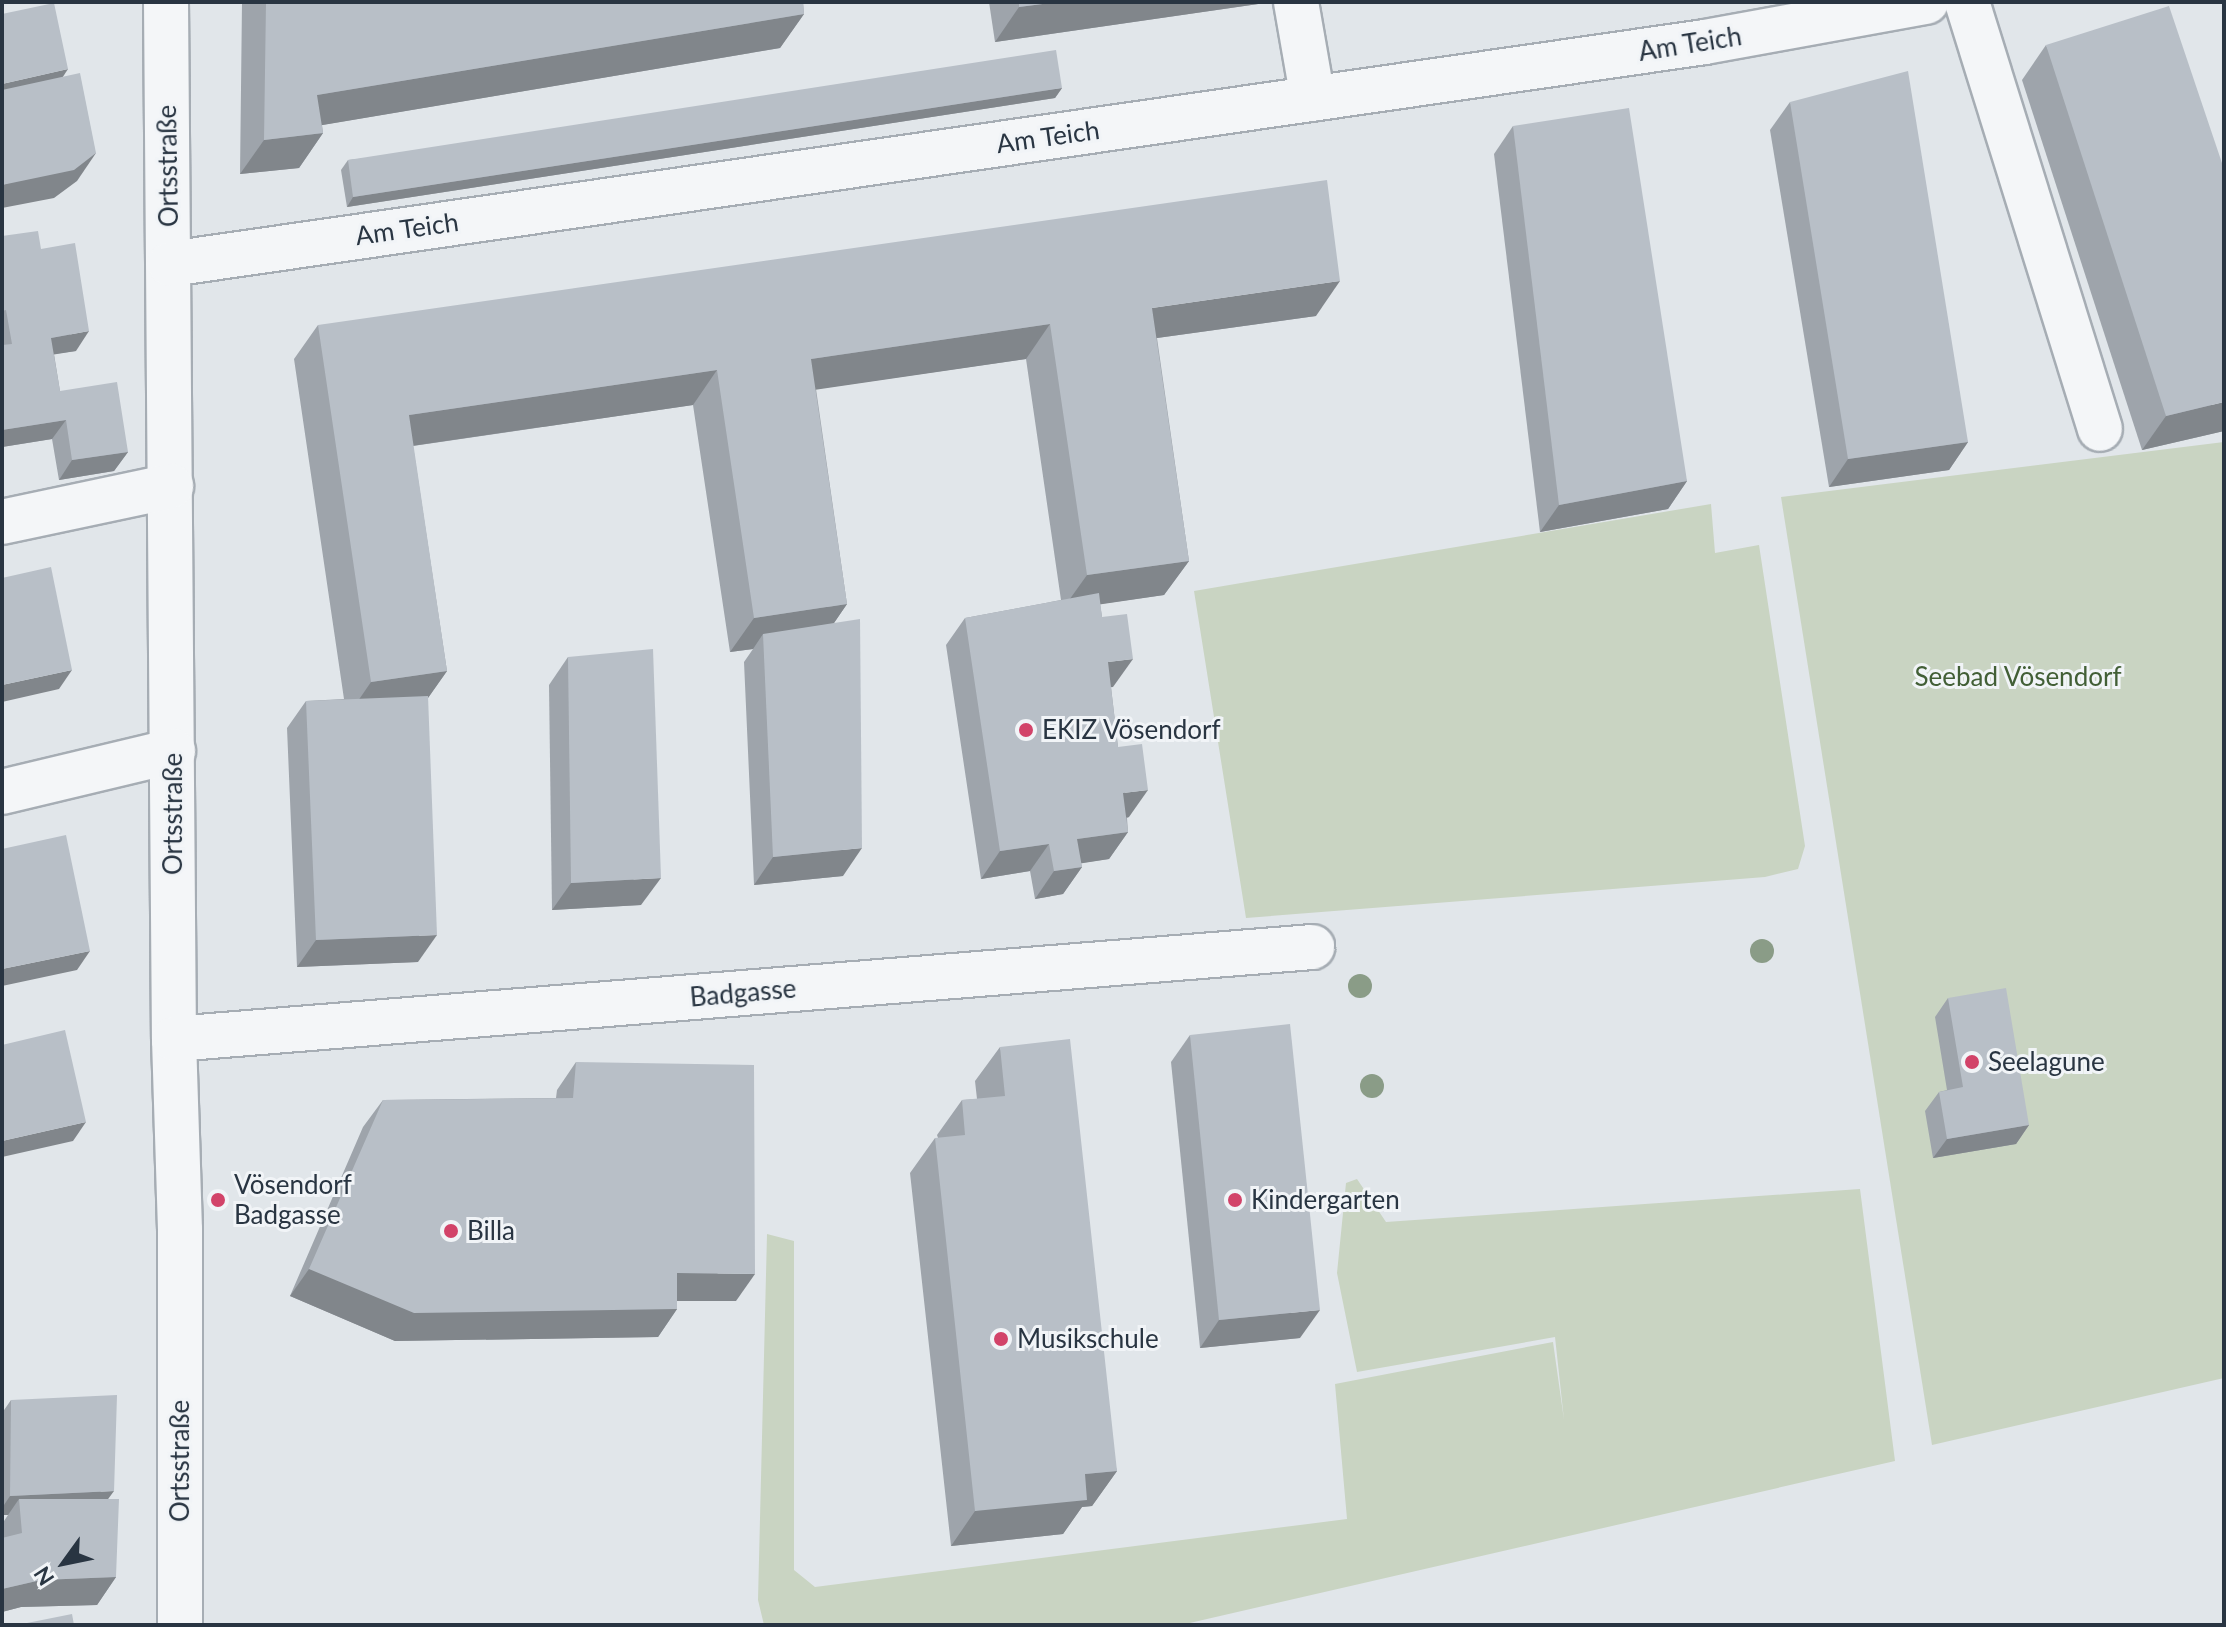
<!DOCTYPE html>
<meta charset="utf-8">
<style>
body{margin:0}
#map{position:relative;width:2226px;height:1627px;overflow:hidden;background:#e1e6ea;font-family:Lato,sans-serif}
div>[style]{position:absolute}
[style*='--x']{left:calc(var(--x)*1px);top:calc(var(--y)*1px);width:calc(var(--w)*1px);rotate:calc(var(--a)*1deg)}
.green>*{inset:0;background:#c9d4c2}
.roads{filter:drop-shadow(2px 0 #a6adb4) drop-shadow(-2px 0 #a6adb4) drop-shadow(0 2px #a6adb4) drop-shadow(0 -2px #a6adb4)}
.minor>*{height:44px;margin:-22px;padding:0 22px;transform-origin:22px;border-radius:22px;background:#f4f6f8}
.trees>*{width:24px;height:24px;margin:-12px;border-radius:50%;background:#8a9c87}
.wall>*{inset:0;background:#9ea4ab}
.shaded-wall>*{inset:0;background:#81868b}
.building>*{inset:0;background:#b8bfc7}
.dots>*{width:22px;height:22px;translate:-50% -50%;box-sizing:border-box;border:4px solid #f1f4f7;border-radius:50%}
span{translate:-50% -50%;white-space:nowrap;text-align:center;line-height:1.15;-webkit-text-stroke:6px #f1f4f7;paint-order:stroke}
.street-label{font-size:26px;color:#293542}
.park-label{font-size:26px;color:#425f36}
.poi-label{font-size:26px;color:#293542}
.left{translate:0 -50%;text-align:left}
.frame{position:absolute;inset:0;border:4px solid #293542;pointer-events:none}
.north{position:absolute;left:24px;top:1523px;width:80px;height:80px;-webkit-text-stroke:6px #f1f4f7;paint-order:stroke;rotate:237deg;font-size:22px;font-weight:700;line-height:32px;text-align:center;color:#293542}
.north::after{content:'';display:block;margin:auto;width:28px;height:36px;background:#293542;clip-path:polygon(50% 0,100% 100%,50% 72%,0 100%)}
</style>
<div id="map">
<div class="green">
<i style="clip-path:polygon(2224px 442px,2224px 1378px,1932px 1445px,1781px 497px)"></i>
<i style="clip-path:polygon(1711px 504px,1715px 553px,1759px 545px,1805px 846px,1798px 869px,1765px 877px,1246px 918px,1194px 591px)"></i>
<i style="clip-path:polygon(1357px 1179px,1386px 1222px,1860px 1189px,1895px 1461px,1181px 1625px,764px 1625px,758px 1600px,767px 1234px,794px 1241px,794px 1570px,815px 1587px,1347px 1519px,1335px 1384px,1553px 1342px,1564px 1420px,1555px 1337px,1357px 1372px,1337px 1273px,1346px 1183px)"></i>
</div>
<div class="roads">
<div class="minor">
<i style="--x:166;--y:2;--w:1037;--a:89.56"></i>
<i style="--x:174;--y:1039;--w:191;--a:88.2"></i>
<i style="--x:180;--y:1230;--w:395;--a:90"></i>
<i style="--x:1296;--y:2;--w:98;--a:80.1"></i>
<i style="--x:1967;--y:2;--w:447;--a:72.7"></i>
<i style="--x:170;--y:264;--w:1551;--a:-8.23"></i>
<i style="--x:1705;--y:42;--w:225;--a:-10.3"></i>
<i style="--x:2;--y:522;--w:173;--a:-12"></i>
<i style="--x:2;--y:792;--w:176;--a:-13.5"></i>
<i style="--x:174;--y:1039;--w:1142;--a:-4.62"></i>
</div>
</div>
<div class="trees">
<i style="left:1762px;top:951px"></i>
<i style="left:1360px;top:986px"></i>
<i style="left:1372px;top:1086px"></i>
</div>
<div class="wall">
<i style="clip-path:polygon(242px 2px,803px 2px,804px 14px,780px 48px,322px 125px,323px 133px,299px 168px,240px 174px)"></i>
<i style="clip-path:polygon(989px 2px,1272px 2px,995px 42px)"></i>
<i style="clip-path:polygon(2046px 45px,2224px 431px,2142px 450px,2022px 80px)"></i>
<i style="clip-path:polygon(1062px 88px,1055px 98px,347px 207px,341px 170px,348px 160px)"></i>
<i style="clip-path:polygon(1790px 102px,1968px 442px,1949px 470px,1829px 487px,1770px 130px)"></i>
<i style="clip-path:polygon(1513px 126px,1687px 481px,1668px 509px,1540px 532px,1494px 154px)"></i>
<i style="clip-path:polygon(2px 236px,41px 249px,76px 351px,54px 354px,60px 391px,128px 452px,114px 471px,59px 480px,52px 439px,2px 447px)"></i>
<i style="clip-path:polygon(1316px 316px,1157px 338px,1189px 561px,1164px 595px,1100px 604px,1113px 687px,1111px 687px,1118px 747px,1129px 817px,1127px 818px,1128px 832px,1109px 859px,1081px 863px,1082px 867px,1063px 894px,1035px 899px,1030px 871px,981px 879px,946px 645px,965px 618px,1061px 600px,1026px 359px,816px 389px,847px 604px,834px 623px,843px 876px,754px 885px,744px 662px,753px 649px,730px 652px,693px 405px,413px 446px,447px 671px,428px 698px,418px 962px,297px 967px,287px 728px,306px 701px,344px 699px,294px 359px,318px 325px)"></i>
<i style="clip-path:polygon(568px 657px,641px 905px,552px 910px,549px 685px)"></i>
<i style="clip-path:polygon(1948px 998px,2029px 1125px,2016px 1144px,1933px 1158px,1925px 1111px,1939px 1092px,1947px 1090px,1935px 1017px)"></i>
<i style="clip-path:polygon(1190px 1035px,1300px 1338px,1200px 1348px,1171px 1062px)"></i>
<i style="clip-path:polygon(1000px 1047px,1117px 1471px,1092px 1506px,1082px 1507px,1063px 1534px,951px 1546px,910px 1173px,935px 1138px,938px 1138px,937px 1135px,962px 1100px,977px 1099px,975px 1081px)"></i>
<i style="clip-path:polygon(576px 1062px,736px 1301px,677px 1301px,677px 1309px,658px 1337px,395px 1341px,290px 1296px,363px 1127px,383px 1100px,556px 1098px,557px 1090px)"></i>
<i style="clip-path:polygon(11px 1400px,108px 1499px,116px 1577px,97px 1605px,21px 1607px,2px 1612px,2px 1524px,8px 1515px,2px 1515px,2px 1413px)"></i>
</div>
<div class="shaded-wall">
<i style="clip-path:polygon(1058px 2px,1272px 2px,995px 42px,1019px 7px)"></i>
<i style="clip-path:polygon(804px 14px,780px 48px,293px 130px,317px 95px)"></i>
<i style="clip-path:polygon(68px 69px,55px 89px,2px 100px,2px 84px)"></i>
<i style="clip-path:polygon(1062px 88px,1055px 98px,347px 207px,353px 197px)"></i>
<i style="clip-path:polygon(323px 133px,299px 168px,240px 174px,264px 140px)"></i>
<i style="clip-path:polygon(96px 153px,77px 181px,54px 198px,2px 208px,2px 185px)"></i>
<i style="clip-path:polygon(1340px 281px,1316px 316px,1128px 342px,1152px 308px)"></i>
<i style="clip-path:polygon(1050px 324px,1026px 359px,787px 394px,811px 359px)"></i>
<i style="clip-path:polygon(89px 331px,76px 351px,38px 357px,51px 338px)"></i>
<i style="clip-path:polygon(717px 370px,693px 405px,384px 450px,409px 415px)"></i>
<i style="clip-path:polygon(2224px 402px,2224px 431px,2142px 450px,2166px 416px)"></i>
<i style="clip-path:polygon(66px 420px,52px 439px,2px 447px,2px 430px)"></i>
<i style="clip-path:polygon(1968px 442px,1949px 470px,1829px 487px,1848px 459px)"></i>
<i style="clip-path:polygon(128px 452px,114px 471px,59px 480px,72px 460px)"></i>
<i style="clip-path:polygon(1687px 481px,1668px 509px,1540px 532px,1559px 505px)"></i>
<i style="clip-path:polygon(1189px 561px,1164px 595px,1062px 610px,1087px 575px)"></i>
<i style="clip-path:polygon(847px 604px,823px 639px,763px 634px,753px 649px,730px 652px,754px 618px)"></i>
<i style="clip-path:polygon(1133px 659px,1113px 687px,1088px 690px,1108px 662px)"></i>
<i style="clip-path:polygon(72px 670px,59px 689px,2px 702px,2px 685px)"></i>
<i style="clip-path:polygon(447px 671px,423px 705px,347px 717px,371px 682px)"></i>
<i style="clip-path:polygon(1148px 790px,1129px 817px,1104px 821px,1123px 793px)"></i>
<i style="clip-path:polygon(1128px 832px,1109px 859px,1058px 867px,1077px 839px)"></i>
<i style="clip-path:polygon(1049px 844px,1030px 871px,981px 879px,1000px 851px)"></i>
<i style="clip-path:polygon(862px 848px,843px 876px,754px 885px,773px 857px)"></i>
<i style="clip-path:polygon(1082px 867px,1063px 894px,1035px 899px,1054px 871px)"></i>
<i style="clip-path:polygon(661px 878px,641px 905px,552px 910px,571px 883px)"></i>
<i style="clip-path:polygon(437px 935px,418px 962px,297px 967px,316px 940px)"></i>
<i style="clip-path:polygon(90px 951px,77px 970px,2px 986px,2px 969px)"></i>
<i style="clip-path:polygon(86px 1122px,73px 1141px,2px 1157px,2px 1141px)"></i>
<i style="clip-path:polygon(2029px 1125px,2016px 1144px,1933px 1158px,1947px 1139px)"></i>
<i style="clip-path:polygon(309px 1269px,677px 1309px,658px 1337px,395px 1341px,290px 1296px)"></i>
<i style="clip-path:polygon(677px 1273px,755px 1274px,736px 1301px,658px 1301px)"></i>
<i style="clip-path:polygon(1320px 1310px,1300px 1338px,1200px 1348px,1219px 1320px)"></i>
<i style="clip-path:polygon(1117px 1471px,1092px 1506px,1082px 1507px,1063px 1534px,951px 1546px,975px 1511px,1085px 1474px)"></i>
<i style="clip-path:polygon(114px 1491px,100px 1510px,19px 1499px,8px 1515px,2px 1515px,2px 1508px,10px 1496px)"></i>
<i style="clip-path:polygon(116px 1577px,97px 1605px,21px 1607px,2px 1612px,2px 1589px,41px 1580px)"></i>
</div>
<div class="building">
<i style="clip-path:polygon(266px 2px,803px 2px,804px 14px,317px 95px,323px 133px,264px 140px)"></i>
<i style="clip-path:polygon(1019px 2px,1058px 2px,1019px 7px)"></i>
<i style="clip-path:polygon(54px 3px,68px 69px,2px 84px,2px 14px)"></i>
<i style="clip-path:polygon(2169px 6px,2224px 169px,2224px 402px,2166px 416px,2046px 45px)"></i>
<i style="clip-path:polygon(1056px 50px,1062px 88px,353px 197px,348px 160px)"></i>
<i style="clip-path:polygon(1908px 71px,1968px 442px,1848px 459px,1790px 102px)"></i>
<i style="clip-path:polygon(80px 73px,96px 153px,74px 170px,2px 185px,2px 90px)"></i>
<i style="clip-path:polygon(1629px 108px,1687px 481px,1559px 505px,1513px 126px)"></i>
<i style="clip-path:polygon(1327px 180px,1340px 281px,1152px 308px,1189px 561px,1087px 575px,1050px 324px,811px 359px,847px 604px,754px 618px,717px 370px,409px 415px,447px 671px,371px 682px,318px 325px)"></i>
<i style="clip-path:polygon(38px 231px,41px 249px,75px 243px,89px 331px,51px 338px,60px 391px,117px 382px,128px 452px,72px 460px,66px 420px,2px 430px,2px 345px,12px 344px,6px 310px,2px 311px,2px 236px)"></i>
<i style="clip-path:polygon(51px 567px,72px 670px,2px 685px,2px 578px)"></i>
<i style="clip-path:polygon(1099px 593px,1102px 617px,1127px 614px,1133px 659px,1108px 662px,1118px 747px,1142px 744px,1148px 790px,1123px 793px,1128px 832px,1077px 839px,1082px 867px,1054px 871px,1049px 844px,1000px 851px,965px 618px)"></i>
<i style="clip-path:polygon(860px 619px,862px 848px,773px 857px,763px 634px)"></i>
<i style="clip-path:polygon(653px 649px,661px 878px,571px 883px,568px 657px)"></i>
<i style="clip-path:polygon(428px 696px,437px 935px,316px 940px,306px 701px)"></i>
<i style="clip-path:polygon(66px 835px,90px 951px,2px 969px,2px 849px)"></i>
<i style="clip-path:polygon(2006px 988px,2029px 1125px,1947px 1139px,1939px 1092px,1963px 1087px,1948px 998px)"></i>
<i style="clip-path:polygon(1290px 1024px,1320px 1310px,1219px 1320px,1190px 1035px)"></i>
<i style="clip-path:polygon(65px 1030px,86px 1122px,2px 1141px,2px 1045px)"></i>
<i style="clip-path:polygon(1070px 1039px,1117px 1471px,1085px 1474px,1087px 1500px,975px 1511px,935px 1138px,965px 1135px,962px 1100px,1005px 1096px,1000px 1047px)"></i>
<i style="clip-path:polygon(576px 1062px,754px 1065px,755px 1274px,677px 1273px,677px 1309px,414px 1313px,309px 1269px,383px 1100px,573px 1098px)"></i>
<i style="clip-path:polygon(117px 1395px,114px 1491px,10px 1496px,11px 1400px)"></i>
<i style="clip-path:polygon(19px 1499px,119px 1499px,116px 1577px,41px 1580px,2px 1589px,2px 1538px,22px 1533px)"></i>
<i style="clip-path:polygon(72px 1614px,74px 1625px,17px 1625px)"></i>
</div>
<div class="dots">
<i style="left:1026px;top:730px;background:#d24369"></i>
<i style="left:1972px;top:1062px;background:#d24369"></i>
<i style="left:218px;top:1200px;background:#d24369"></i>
<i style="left:1235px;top:1200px;background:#d24369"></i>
<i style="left:451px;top:1231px;background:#d24369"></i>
<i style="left:1001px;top:1339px;background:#d24369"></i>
</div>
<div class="street-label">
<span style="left:1690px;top:44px;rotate:-9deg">Am Teich</span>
<span style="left:1048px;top:137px;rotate:-8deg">Am Teich</span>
<span style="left:168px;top:166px;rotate:-91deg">Ortsstraße</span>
<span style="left:407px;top:229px;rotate:-8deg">Am Teich</span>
<span style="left:173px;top:814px;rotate:-90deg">Ortsstraße</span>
<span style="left:743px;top:993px;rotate:-5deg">Badgasse</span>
<span style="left:180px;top:1461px;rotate:-90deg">Ortsstraße</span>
</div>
<div class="park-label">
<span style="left:2018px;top:677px">Seebad Vösendorf</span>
</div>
<div class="poi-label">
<span class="left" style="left:1042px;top:730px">EKIZ Vösendorf</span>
<span class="left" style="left:1988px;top:1062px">Seelagune</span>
<span class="left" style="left:234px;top:1200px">Vösendorf<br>Badgasse</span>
<span class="left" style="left:1251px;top:1200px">Kindergarten</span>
<span class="left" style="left:467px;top:1231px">Billa</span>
<span class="left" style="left:1017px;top:1339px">Musikschule</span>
</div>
<div class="frame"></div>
<div class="north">N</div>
</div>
